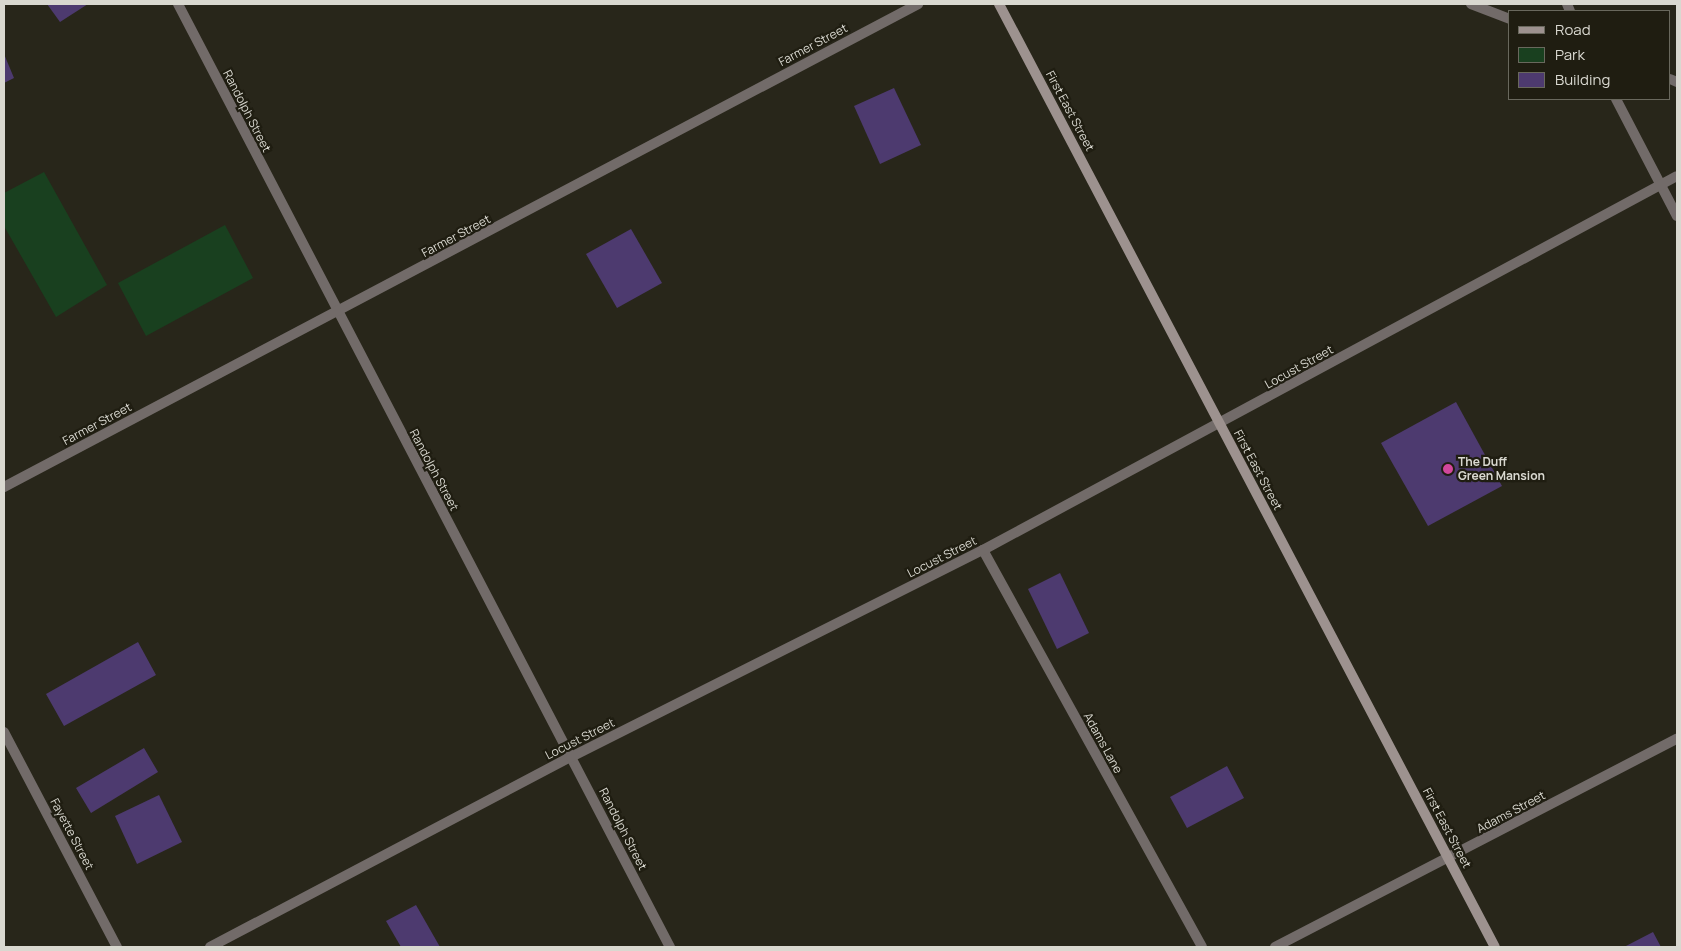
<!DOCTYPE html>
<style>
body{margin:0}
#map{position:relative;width:1681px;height:951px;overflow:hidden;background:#28261a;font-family:Manrope,sans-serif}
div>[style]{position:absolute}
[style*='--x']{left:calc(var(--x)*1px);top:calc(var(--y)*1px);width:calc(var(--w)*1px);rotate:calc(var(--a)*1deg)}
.green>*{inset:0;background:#19401f}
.building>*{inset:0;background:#4d3a6f}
.street>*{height:10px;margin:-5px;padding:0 5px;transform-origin:5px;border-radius:5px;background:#726b69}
.secondary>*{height:10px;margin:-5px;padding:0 5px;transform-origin:5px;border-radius:5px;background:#9d928f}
.dots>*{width:14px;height:14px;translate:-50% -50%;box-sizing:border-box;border:2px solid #1f1d11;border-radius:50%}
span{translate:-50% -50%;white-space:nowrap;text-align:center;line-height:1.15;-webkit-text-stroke:4.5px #1f1d11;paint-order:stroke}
.street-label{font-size:12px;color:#d9d8d0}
.poi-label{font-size:12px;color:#d9d8d0;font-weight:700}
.left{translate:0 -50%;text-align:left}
.frame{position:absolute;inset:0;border:5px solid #d9d8d0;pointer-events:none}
.legend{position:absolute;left:1508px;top:10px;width:162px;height:90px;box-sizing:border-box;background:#1f1d11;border:1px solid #69685d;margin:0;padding:6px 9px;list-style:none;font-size:15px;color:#d9d8d0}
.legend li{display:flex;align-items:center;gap:10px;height:25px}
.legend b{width:25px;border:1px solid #69685d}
</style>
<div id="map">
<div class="green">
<i style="clip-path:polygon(44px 172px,107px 285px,56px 317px,4px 226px,4px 193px)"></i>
<i style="clip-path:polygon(225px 225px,253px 278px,146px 336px,118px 283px)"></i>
</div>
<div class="building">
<i style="clip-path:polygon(47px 4px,88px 4px,60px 22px)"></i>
<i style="clip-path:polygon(4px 54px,14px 78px,4px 83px)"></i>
<i style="clip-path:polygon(894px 88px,921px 145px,880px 164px,854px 106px)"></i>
<i style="clip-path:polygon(631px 229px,662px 283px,617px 308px,586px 254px)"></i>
<i style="clip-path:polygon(1456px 402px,1502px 486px,1428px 526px,1381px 443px)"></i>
<i style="clip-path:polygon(1060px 573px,1089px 633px,1057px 649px,1028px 589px)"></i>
<i style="clip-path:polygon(138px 642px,156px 675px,64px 726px,46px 694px)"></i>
<i style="clip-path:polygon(144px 748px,158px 772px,91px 813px,76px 788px)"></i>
<i style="clip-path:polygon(1227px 766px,1244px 798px,1187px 828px,1170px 797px)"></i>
<i style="clip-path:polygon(159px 795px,182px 842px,137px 864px,115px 816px)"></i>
<i style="clip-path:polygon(416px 905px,440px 947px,401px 947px,386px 921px)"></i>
<i style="clip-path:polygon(1653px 932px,1661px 947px,1624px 947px)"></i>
</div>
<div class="street">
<i style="--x:178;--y:4;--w:1064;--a:62.45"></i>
<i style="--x:1471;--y:4;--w:42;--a:21"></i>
<i style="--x:1567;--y:4;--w:8;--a:67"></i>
<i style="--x:1670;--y:79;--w:8;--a:23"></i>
<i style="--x:1616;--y:99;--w:132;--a:62.5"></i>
<i style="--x:4;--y:487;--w:1034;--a:-27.85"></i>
<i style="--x:983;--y:550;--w:453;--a:61.1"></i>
<i style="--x:4;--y:732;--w:243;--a:62.3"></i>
<i style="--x:210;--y:947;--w:408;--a:-27.8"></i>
<i style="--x:571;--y:757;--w:461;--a:-26.7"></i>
<i style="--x:983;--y:550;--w:788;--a:-28.32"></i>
<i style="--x:1275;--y:947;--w:453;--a:-27.4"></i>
</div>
<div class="secondary">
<i style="--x:999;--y:4;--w:1065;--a:62.26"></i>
</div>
<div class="dots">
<i style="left:1448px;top:469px;background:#d1479c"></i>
</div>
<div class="street-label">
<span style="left:813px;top:45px;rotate:-28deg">Farmer Street</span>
<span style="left:247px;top:111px;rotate:63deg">Randolph Street</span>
<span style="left:1070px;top:111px;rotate:62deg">First East Street</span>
<span style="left:456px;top:236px;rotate:-28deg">Farmer Street</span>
<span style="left:1299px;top:367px;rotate:-29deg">Locust Street</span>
<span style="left:97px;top:424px;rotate:-28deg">Farmer Street</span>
<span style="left:434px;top:470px;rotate:62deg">Randolph Street</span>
<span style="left:1258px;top:470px;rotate:62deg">First East Street</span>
<span style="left:942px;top:557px;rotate:-27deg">Locust Street</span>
<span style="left:580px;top:739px;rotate:-27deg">Locust Street</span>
<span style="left:1103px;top:743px;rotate:61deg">Adams Lane</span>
<span style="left:1511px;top:812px;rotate:-28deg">Adams Street</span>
<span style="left:1447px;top:828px;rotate:62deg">First East Street</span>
<span style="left:623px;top:829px;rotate:63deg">Randolph Street</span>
<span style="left:72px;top:834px;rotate:62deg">Fayette Street</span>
</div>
<div class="poi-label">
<span class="left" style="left:1458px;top:469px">The Duff<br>Green Mansion</span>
</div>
<div class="frame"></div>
<ul class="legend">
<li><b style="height:6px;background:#9d928f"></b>Road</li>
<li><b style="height:14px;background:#19401f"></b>Park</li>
<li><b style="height:14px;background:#4d3a6f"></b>Building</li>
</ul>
</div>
